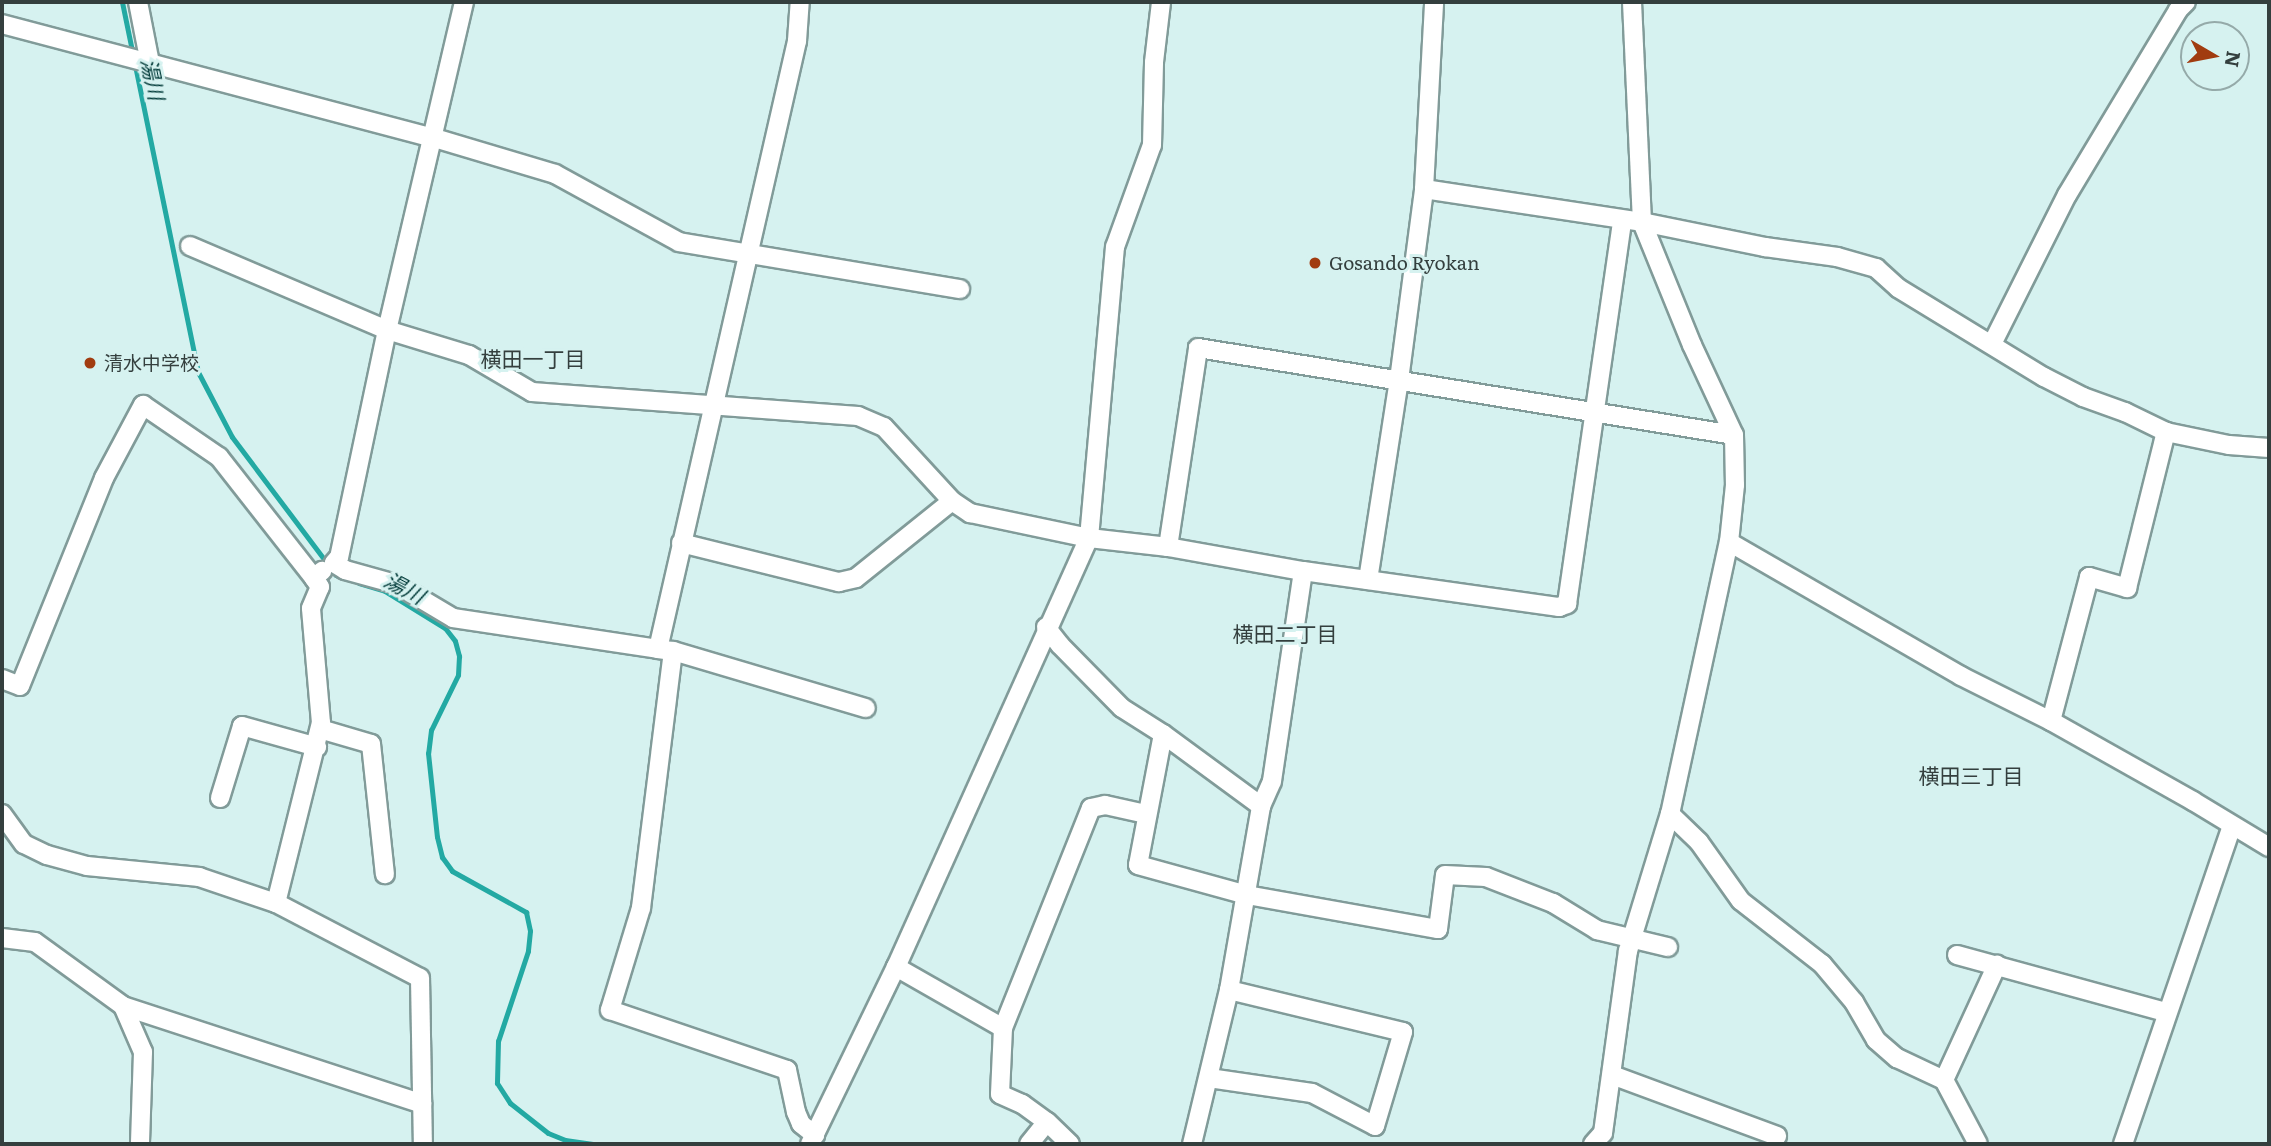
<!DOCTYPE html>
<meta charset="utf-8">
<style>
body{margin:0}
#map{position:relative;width:2271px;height:1146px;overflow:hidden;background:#d6f2f0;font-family:Literata,"Noto Sans JP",serif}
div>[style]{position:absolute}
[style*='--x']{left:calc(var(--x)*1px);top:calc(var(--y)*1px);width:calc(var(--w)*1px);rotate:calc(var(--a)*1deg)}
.stream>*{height:5px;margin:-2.5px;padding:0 2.5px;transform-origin:2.5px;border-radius:2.5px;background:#23a9a3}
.roads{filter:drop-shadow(2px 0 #819b99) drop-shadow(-2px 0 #819b99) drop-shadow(0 2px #819b99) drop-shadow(0 -2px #819b99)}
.street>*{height:18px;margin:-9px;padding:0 9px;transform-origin:9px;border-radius:9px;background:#fff}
.dots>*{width:19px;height:19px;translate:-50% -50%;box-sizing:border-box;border:4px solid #d6f2f0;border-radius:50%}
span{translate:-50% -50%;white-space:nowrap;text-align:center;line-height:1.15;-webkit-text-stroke:6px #d6f2f0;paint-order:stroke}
.poi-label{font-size:19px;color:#343f3e}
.left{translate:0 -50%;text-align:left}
.water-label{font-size:21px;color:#003a38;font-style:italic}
.neighbourhood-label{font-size:21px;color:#343f3e}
.frame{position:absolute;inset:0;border:4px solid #343f3e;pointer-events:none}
.north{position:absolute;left:2180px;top:21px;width:70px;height:70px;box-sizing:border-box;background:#d6f2f0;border:2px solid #95aaa9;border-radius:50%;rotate:100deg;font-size:19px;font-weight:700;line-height:28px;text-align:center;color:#343f3e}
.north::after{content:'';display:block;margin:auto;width:24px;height:32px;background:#a13c10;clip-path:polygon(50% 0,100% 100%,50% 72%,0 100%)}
</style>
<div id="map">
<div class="stream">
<i style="--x:122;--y:2;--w:378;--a:78.4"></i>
<i style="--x:198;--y:372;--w:73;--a:62.4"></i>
<i style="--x:232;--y:437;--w:173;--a:53"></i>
<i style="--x:336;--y:575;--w:7;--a:16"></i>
<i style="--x:359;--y:583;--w:27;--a:17"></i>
<i style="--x:385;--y:591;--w:70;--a:31.7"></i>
<i style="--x:445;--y:628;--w:16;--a:52"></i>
<i style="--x:455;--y:641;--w:16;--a:75"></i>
<i style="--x:459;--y:656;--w:19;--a:93"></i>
<i style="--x:458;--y:675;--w:61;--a:116.1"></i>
<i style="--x:431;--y:730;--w:23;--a:97"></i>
<i style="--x:428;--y:753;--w:84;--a:83.9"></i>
<i style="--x:437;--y:837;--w:21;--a:76"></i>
<i style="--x:442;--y:857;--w:17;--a:54"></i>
<i style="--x:452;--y:871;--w:85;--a:29"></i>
<i style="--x:526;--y:912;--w:19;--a:78"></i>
<i style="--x:530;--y:931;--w:20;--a:96"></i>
<i style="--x:528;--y:951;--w:95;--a:108.4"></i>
<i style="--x:498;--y:1041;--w:42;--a:91.4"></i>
<i style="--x:497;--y:1083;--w:24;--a:57"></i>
<i style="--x:510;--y:1103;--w:48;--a:38.3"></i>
<i style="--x:548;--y:1133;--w:18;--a:22"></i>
<i style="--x:565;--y:1140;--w:28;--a:8"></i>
</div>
<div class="roads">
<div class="street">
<i style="--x:138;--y:2;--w:62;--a:78.9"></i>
<i style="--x:464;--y:2;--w:337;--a:103.2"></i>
<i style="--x:387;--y:330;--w:232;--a:101.9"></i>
<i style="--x:339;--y:557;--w:8;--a:130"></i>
<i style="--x:334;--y:563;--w:13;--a:32"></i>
<i style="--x:345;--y:570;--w:53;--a:15.4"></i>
<i style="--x:396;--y:584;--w:66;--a:30.8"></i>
<i style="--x:453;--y:618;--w:207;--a:8.6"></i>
<i style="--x:658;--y:649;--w:624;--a:-77.12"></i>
<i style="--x:797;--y:41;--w:39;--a:-86"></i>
<i style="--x:1632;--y:2;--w:220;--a:87.4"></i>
<i style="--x:1642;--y:222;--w:133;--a:67.9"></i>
<i style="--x:1692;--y:345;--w:99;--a:65"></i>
<i style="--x:1734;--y:435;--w:50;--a:88.9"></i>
<i style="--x:1735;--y:485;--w:57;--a:96"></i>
<i style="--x:1729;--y:542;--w:268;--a:30"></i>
<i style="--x:1961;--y:676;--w:101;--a:26.6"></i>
<i style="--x:2051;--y:721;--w:163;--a:29.4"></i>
<i style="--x:2193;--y:801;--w:89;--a:31.2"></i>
<i style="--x:2;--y:24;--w:444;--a:14.8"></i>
<i style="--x:431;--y:137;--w:129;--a:16.6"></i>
<i style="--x:555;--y:174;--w:141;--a:28.7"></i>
<i style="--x:679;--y:242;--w:285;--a:9.5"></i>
<i style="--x:1424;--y:189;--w:220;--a:8.6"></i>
<i style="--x:1642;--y:222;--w:126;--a:11.5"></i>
<i style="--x:1765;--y:247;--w:73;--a:7.9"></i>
<i style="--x:1837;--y:257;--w:41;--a:15.8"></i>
<i style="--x:1876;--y:268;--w:30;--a:42"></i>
<i style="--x:1898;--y:288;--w:171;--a:31.4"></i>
<i style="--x:2044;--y:377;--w:44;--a:27.1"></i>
<i style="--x:2083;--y:397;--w:45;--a:19.7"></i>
<i style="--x:2125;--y:412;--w:46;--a:26"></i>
<i style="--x:2166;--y:432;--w:64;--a:11.7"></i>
<i style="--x:2229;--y:445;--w:40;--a:4.3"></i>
<i style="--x:190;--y:246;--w:214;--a:23.1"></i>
<i style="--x:387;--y:330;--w:86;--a:17"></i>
<i style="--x:469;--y:355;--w:73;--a:30.4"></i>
<i style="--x:532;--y:392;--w:327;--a:4.2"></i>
<i style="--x:858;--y:416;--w:28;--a:23"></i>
<i style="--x:884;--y:427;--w:100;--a:47.4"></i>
<i style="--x:952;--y:501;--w:22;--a:34"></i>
<i style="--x:970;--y:513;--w:122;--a:11.9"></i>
<i style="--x:1089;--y:538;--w:80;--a:6.5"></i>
<i style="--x:1168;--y:547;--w:137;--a:10.1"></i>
<i style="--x:1303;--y:571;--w:259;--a:8"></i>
<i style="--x:1559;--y:607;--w:9;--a:-21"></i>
<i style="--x:1567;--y:604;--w:388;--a:-81.8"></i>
<i style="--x:1992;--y:344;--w:167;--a:-63.3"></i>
<i style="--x:2067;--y:195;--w:216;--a:-59"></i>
<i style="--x:2178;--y:10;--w:11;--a:-45"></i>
<i style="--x:681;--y:543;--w:163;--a:13.9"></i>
<i style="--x:839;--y:582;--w:17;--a:-13"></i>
<i style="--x:856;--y:578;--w:123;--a:-38.7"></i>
<i style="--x:1168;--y:547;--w:201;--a:-81.4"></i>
<i style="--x:1198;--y:348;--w:543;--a:9.22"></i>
<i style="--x:1368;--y:580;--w:202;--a:-81.2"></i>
<i style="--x:1399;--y:380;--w:193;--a:-82.5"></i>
<i style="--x:1424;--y:189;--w:187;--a:-86.9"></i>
<i style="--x:1046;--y:627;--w:23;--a:52"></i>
<i style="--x:1060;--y:645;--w:88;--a:45.5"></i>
<i style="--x:1122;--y:708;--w:49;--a:32.4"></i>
<i style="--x:1163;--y:734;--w:133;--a:100.8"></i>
<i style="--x:1138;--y:865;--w:113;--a:15.4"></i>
<i style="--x:1247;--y:895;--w:194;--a:10.1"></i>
<i style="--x:1438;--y:929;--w:54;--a:-82.6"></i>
<i style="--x:1445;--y:875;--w:41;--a:2.8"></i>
<i style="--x:1486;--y:877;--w:72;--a:21.2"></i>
<i style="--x:1553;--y:903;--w:52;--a:31.5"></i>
<i style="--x:1597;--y:930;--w:73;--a:13.5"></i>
<i style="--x:658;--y:649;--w:15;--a:8"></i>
<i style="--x:673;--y:651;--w:259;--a:97.1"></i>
<i style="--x:641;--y:908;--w:107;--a:106.9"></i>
<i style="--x:610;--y:1010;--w:187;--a:18.7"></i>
<i style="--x:787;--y:1070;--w:43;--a:77.9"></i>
<i style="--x:796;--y:1112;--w:13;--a:67"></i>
<i style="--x:801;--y:1124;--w:18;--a:38"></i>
<i style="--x:673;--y:651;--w:201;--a:16.5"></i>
<i style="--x:2;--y:679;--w:19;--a:21"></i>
<i style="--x:20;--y:686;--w:224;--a:-68"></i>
<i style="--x:104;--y:478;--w:83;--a:-61.9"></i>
<i style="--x:143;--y:405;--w:92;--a:34.4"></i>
<i style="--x:219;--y:457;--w:154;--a:51.9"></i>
<i style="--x:2051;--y:721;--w:149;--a:-75.2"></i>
<i style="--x:2089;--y:577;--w:40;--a:16"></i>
<i style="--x:2127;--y:588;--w:161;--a:-76"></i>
<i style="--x:320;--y:729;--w:53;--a:16.4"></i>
<i style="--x:371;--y:744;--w:131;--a:83.9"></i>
<i style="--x:1163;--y:734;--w:122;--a:36.3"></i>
<i style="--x:220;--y:798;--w:75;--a:-73"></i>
<i style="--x:242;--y:726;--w:78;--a:15.6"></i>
<i style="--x:2;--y:814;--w:37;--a:54"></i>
<i style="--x:24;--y:844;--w:25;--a:26"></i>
<i style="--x:47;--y:855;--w:41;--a:15.4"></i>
<i style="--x:87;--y:866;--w:113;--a:5.6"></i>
<i style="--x:199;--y:877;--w:81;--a:18.7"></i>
<i style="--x:276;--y:903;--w:162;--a:27.5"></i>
<i style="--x:420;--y:978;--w:166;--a:89"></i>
<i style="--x:1670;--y:814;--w:40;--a:44"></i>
<i style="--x:1699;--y:842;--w:72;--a:54.6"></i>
<i style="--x:1741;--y:901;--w:103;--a:37.9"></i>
<i style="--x:1822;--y:964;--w:50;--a:49.9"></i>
<i style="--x:1854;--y:1002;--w:44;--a:59.9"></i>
<i style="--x:1876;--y:1040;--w:28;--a:41"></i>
<i style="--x:1897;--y:1058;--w:52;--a:25.1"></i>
<i style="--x:1944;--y:1080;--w:72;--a:62"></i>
<i style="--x:276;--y:903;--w:186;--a:-76"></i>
<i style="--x:321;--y:723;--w:115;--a:-95"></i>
<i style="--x:311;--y:608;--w:23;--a:-67"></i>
<i style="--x:320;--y:587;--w:11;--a:-124"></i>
<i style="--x:314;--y:578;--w:11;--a:-41"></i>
<i style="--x:2;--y:938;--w:33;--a:7"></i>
<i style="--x:35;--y:942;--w:109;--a:36"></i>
<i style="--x:123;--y:1006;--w:50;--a:66.5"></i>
<i style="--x:143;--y:1052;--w:92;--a:91.9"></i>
<i style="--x:1957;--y:955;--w:217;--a:15.3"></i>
<i style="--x:896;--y:967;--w:123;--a:29.7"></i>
<i style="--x:123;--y:1006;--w:315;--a:18.1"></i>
<i style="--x:1612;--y:1075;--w:176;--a:20.3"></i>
<i style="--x:1209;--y:1078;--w:104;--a:8.3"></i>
<i style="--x:1312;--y:1093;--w:71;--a:27.6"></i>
<i style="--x:1375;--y:1126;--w:98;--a:-73.4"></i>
<i style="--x:1403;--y:1032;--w:179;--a:-166.4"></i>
<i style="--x:1944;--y:1080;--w:127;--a:-65.3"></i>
<i style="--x:810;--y:1144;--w:197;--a:-64.1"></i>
<i style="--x:896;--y:967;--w:470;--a:-65.8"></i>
<i style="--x:1089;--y:538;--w:292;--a:-84.9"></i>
<i style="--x:1115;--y:247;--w:109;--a:-70.1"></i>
<i style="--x:1152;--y:145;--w:83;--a:-88.6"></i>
<i style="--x:1154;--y:62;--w:60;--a:-83.3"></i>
<i style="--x:1029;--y:1144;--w:28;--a:-51"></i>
<i style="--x:1070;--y:1144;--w:32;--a:-136"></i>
<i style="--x:1047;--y:1122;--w:31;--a:-144"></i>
<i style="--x:1022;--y:1104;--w:24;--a:-156"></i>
<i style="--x:1000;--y:1094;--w:66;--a:-87.4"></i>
<i style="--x:1003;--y:1028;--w:237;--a:-68.2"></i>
<i style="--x:1091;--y:808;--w:14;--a:-12"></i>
<i style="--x:1105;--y:805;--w:42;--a:12.4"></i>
<i style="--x:1192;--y:1144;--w:158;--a:-76.5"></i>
<i style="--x:1229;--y:990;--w:187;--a:-80.1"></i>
<i style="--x:1261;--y:806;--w:27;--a:-66"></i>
<i style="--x:1272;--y:781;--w:212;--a:-81.6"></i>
<i style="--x:1593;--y:1144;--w:15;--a:-48"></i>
<i style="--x:1603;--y:1133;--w:184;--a:-82.2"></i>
<i style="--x:1628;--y:951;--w:143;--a:-73"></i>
<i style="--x:1670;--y:814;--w:278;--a:-77.8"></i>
<i style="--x:2123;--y:1144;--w:336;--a:-71.1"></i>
</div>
</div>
<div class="dots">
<i style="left:1315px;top:263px;background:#a13c10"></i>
<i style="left:90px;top:363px;background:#a13c10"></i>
</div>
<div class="poi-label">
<span class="left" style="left:1329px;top:263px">Gosando Ryokan</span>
<span class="left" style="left:104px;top:363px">清水中学校</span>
</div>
<div class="water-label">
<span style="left:154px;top:79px;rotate:78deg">湯川</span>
<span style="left:405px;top:587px;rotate:28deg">湯川</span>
</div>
<div class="neighbourhood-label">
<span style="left:533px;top:358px">横田一丁目</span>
<span style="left:1285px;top:633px">横田二丁目</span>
<span style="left:1971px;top:775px">横田三丁目</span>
</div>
<div class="frame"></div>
<div class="north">N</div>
</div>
